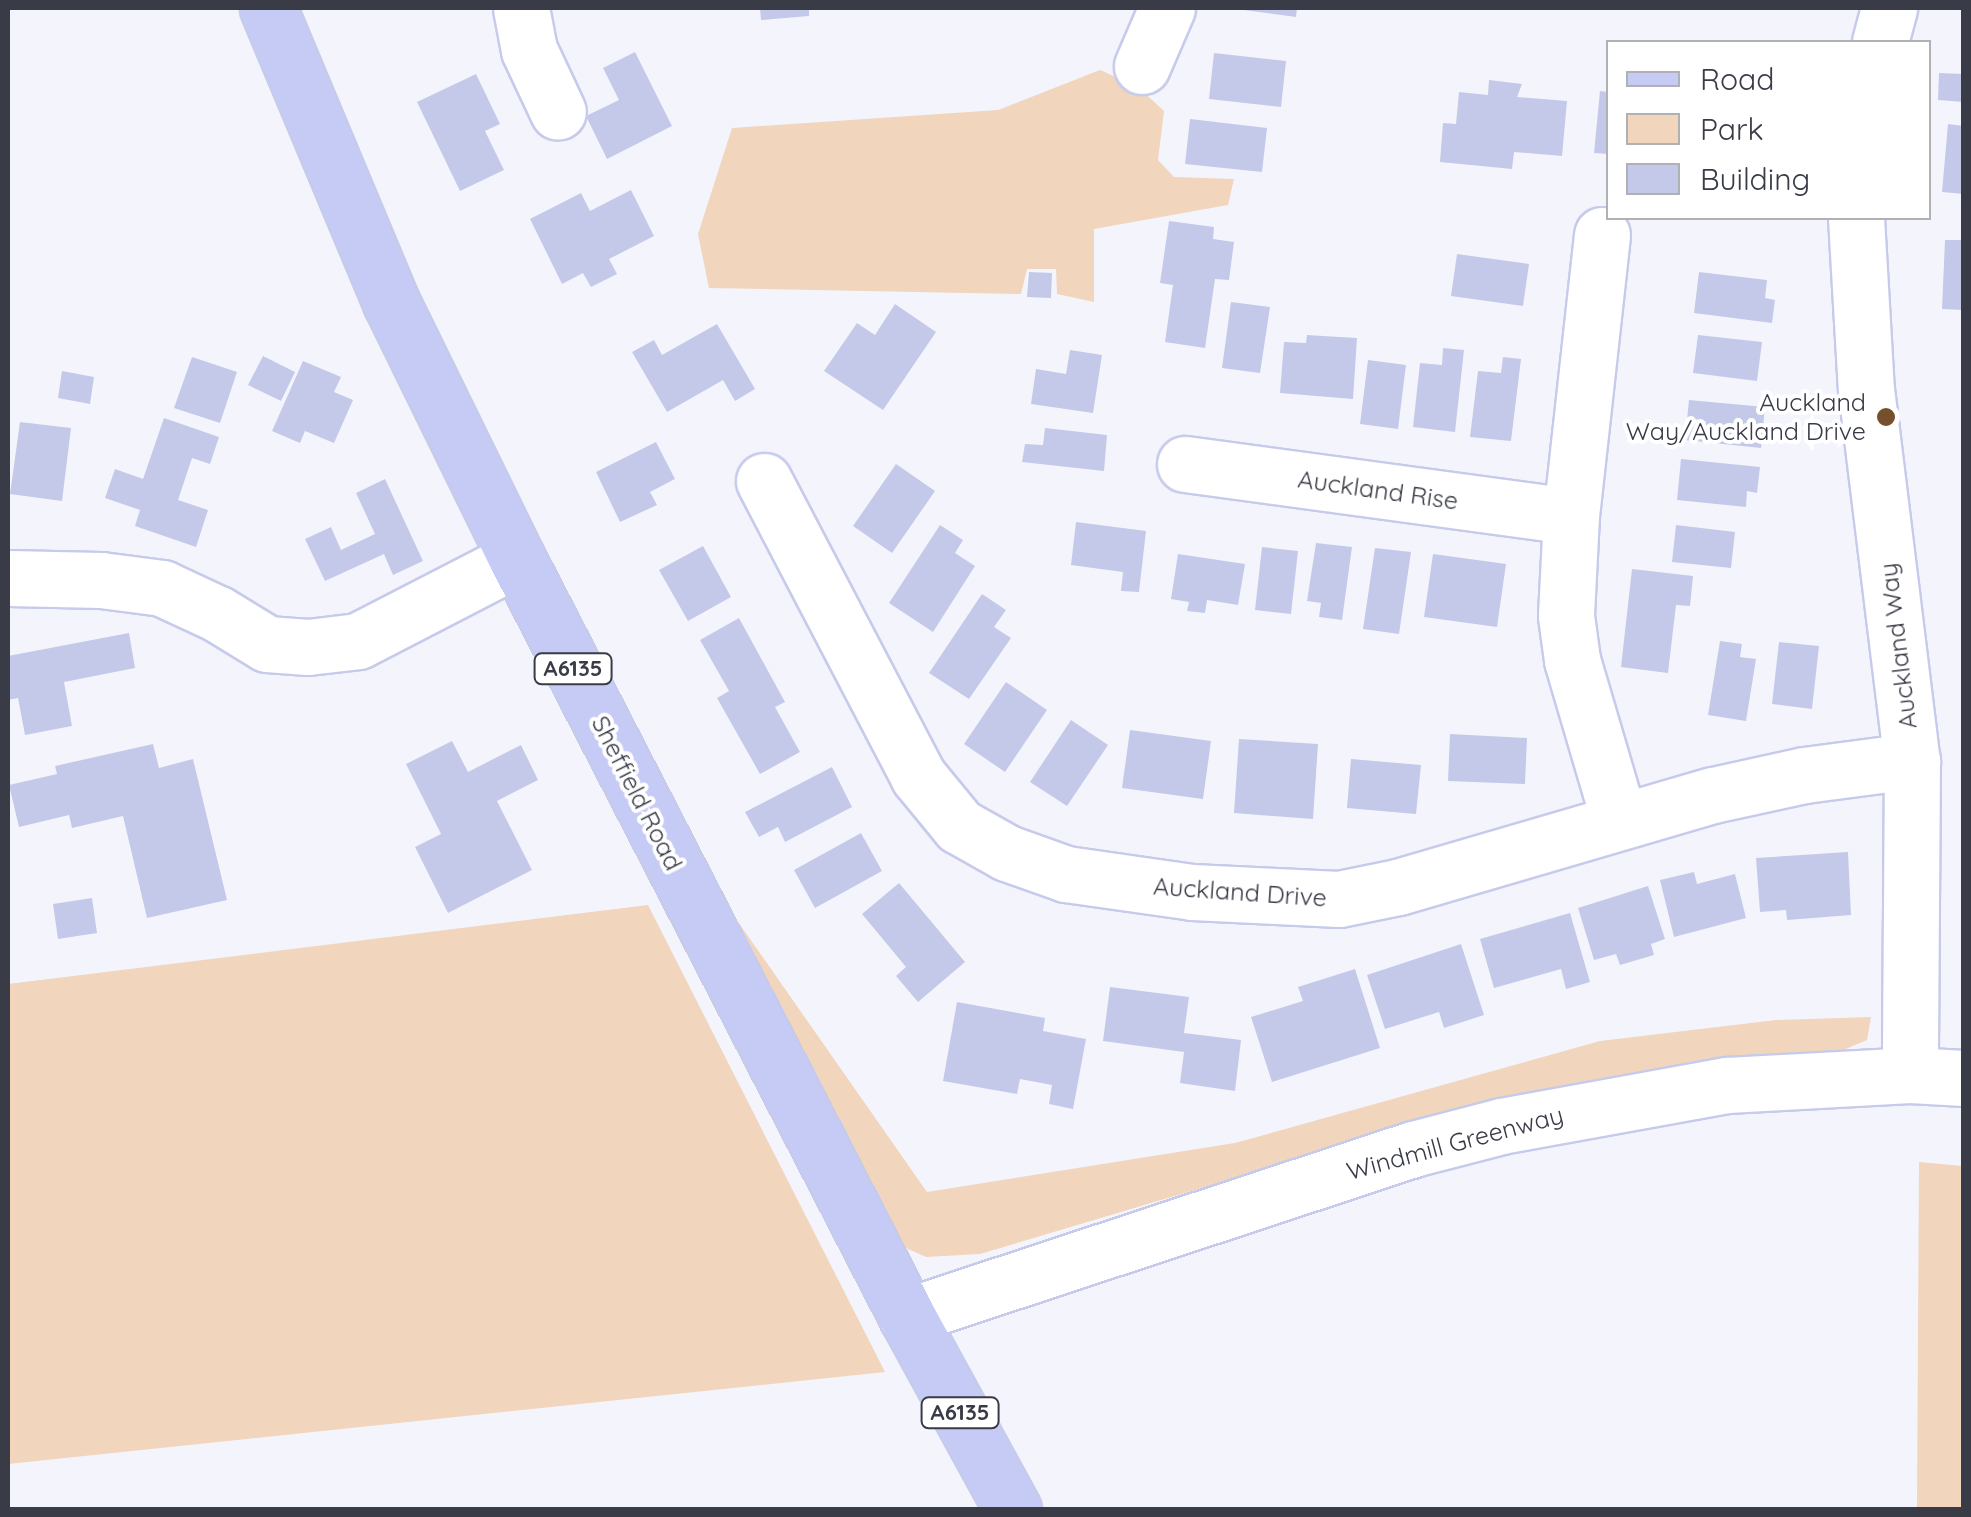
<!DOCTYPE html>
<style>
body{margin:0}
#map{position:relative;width:1971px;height:1517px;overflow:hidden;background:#f4f5fc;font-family:Quicksand,sans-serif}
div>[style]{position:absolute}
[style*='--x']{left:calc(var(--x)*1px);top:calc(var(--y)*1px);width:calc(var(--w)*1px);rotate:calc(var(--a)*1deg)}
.green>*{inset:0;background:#f1d5bc}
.building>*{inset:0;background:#c4c9e9}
.roads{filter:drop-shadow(2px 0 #c6cbeb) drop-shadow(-2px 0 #c6cbeb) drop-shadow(0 2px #c6cbeb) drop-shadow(0 -2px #c6cbeb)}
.minor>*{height:55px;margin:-27.5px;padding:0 27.5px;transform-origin:27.5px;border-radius:27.5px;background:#fff}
.major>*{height:55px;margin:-27.5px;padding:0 27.5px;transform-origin:27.5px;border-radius:27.5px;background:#c6cbf6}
.dots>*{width:28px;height:28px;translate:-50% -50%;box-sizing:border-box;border:5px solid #fff;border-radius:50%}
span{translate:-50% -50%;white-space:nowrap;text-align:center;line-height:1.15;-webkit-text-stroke:8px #fff;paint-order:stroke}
.shield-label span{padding:2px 8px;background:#fff;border:2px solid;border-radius:8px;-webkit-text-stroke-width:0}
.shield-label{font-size:22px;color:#393b47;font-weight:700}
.poi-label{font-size:25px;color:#393b47}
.right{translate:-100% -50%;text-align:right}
.street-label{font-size:25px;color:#393b47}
.frame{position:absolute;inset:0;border:10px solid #393b47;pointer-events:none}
.legend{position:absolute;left:1606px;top:40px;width:325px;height:180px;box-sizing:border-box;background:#fff;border:2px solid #b0b1b5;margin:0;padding:12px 18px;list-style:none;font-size:30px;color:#393b47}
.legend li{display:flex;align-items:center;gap:20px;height:50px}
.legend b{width:50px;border:2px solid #b0b1b5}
</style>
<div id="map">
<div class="green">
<i style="clip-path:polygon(1100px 70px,1138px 87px,1164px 111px,1158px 160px,1174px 177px,1234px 179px,1228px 205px,1094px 229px,1094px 302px,1057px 294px,1056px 269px,1027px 269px,1021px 294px,709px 288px,698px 234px,732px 128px,998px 110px)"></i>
<i style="clip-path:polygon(720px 896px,927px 1192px,1235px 1143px,1600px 1041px,1776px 1020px,1871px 1017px,1867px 1040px,1827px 1057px,1620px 1075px,1433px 1119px,980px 1254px,926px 1257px,897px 1244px)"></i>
<i style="clip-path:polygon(648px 905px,885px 1372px,8px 1464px,8px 984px)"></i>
<i style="clip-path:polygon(1919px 1162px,1963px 1166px,1963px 1509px,1917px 1509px)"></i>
</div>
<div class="building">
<i style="clip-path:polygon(760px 8px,809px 8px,809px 16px,761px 20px)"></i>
<i style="clip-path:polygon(1229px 8px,1297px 8px,1296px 17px)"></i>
<i style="clip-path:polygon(635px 52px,672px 126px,607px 159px,586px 116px,619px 100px,603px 68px)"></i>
<i style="clip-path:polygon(1214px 53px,1286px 61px,1281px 107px,1209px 99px)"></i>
<i style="clip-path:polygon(1939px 73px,1964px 74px,1964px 102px,1938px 100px)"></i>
<i style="clip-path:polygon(476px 74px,500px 124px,485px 131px,504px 170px,460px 191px,417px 102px)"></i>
<i style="clip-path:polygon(1489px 80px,1522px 84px,1517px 97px,1567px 101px,1562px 156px,1514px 152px,1512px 169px,1440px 162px,1443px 123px,1456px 124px,1459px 92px,1488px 95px)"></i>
<i style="clip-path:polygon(1600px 91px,1608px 92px,1608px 154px,1594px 153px)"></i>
<i style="clip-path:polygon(1190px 119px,1267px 128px,1262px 172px,1185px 164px)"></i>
<i style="clip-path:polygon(1948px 124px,1964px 126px,1964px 194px,1942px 192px)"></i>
<i style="clip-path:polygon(631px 190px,654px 236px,609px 259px,617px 274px,591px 287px,583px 273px,562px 284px,530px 219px,581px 193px,590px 211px)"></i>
<i style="clip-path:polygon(1169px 221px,1214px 227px,1213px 239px,1234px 242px,1229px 280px,1215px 279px,1205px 348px,1165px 342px,1173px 285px,1160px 283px)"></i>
<i style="clip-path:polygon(1945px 240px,1964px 240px,1964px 310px,1942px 309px)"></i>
<i style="clip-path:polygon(1457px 254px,1529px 264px,1523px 306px,1451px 296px)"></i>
<i style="clip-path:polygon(1029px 272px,1052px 273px,1051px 298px,1027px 297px)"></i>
<i style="clip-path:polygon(1699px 272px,1767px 280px,1765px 298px,1775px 300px,1772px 323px,1694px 313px)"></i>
<i style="clip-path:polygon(1231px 302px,1270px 307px,1260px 373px,1222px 368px)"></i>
<i style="clip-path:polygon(895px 304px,936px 332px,883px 410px,824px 371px,857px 323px,875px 335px)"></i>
<i style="clip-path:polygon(717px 324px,755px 389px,735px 401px,723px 380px,667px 412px,632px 352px,654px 340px,662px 355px)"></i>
<i style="clip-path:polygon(1307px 335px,1357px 338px,1353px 399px,1280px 393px,1284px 342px,1306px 343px)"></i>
<i style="clip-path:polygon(1698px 335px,1762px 342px,1757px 381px,1693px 373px)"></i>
<i style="clip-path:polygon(1443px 348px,1464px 350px,1455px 432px,1413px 427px,1420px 363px,1442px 365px)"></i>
<i style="clip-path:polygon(1070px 350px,1102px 355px,1093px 413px,1031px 404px,1036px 369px,1066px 374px)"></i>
<i style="clip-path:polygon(263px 356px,295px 372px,281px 401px,248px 385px)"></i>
<i style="clip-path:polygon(192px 357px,237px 372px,220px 423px,174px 408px)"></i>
<i style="clip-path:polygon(1503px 357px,1521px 359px,1511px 441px,1470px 437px,1478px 371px,1501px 373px)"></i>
<i style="clip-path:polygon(1368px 360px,1406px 365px,1398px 429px,1360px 424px)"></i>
<i style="clip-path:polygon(303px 361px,341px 377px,334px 392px,353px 400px,334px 443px,305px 431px,300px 443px,272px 431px)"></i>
<i style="clip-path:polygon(62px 371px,94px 377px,90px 404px,58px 398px)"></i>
<i style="clip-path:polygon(1689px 400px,1765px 407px,1761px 448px,1685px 440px)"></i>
<i style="clip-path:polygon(164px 418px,219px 437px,210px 464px,192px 458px,178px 500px,208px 510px,196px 547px,135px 526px,140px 510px,105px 498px,115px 469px,143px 479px)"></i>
<i style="clip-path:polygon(20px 422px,71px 428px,62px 501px,10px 494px)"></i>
<i style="clip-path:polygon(1045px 428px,1107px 435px,1104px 471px,1022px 462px,1025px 444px,1043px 445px)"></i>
<i style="clip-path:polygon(656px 442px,675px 479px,650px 492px,657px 505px,620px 522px,596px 472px)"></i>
<i style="clip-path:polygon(1681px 459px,1760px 467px,1757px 493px,1747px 491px,1746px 507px,1677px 500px)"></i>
<i style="clip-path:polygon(896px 464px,935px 491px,892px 553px,853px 526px)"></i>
<i style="clip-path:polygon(385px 479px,423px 561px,393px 575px,384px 554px,325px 581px,305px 539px,331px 527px,341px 550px,375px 534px,356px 493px)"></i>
<i style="clip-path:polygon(1076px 522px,1146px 531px,1139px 592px,1121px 591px,1123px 572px,1071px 565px)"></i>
<i style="clip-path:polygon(940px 525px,963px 540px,955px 553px,975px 566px,933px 632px,889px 603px)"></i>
<i style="clip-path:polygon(1676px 525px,1735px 532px,1731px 568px,1672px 562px)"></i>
<i style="clip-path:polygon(1316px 543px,1352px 547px,1342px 620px,1319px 617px,1321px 603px,1307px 601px)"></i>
<i style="clip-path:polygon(703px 546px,731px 597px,688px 621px,659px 570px)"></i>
<i style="clip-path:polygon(1262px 547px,1298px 551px,1291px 614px,1255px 610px)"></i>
<i style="clip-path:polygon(1375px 548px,1411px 552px,1399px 634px,1363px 629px)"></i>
<i style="clip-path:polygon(1178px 554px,1245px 564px,1238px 605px,1207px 600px,1205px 613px,1187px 611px,1189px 602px,1171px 599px)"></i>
<i style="clip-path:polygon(1433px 554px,1506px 564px,1497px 627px,1424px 617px)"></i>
<i style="clip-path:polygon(1632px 569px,1693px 576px,1690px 606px,1676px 605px,1668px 673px,1621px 667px)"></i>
<i style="clip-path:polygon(982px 594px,1006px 610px,994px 627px,1011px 638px,969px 699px,929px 673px)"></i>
<i style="clip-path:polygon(739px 618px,785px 702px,775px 707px,800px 752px,760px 774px,717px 698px,729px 691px,700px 640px)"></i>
<i style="clip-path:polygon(129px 633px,135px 668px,64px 682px,72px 726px,25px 735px,18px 698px,8px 700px,8px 656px)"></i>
<i style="clip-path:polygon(1720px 641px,1742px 644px,1740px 657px,1756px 659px,1746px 721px,1708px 715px)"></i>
<i style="clip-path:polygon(1779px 642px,1819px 646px,1812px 709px,1772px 704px)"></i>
<i style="clip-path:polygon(1006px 682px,1047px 710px,1005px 772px,964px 744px)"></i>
<i style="clip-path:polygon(1071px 720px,1108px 745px,1067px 806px,1030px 782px)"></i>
<i style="clip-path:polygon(1130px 730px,1211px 741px,1203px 799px,1122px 788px)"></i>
<i style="clip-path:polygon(1450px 734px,1527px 738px,1525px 784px,1448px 781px)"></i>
<i style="clip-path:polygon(1239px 739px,1318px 744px,1313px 819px,1234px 813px)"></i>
<i style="clip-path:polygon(452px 741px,468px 772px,521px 745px,538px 780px,497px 801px,532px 870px,448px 913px,415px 847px,441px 834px,406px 764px)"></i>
<i style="clip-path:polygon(153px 744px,159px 768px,193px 759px,227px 900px,147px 918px,123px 816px,72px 828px,69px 815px,19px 827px,9px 785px,57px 774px,55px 766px)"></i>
<i style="clip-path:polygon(1351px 759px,1421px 765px,1416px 814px,1347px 808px)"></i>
<i style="clip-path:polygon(832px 767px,852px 807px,785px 842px,778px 827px,759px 837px,745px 812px)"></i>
<i style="clip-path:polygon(861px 833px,882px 871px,815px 908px,794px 870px)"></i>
<i style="clip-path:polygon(1848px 852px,1851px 915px,1787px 920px,1786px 910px,1760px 912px,1756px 858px)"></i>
<i style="clip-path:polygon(1694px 872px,1697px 884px,1735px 874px,1746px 918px,1674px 937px,1660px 880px)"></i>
<i style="clip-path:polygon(899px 883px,965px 962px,918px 1002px,896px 976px,906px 967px,862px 914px)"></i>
<i style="clip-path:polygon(1648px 886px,1665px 939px,1651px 944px,1654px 955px,1620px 965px,1616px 954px,1594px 960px,1578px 908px)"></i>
<i style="clip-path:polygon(92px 898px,97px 933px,58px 939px,53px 904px)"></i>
<i style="clip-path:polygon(1570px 913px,1590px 982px,1566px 989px,1561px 969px,1494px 988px,1480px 939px)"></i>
<i style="clip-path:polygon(1461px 944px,1484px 1015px,1444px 1028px,1439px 1012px,1385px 1029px,1367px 975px)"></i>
<i style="clip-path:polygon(1355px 969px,1380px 1048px,1272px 1082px,1251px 1017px,1303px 1001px,1298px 987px)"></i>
<i style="clip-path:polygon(1110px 987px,1189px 997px,1184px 1033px,1241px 1040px,1235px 1091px,1180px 1083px,1184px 1052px,1103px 1041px)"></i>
<i style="clip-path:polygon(957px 1002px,1045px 1018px,1043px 1031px,1086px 1039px,1073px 1109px,1049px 1104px,1052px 1085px,1020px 1079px,1017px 1094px,943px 1081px)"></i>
</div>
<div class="roads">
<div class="minor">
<i style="--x:521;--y:8;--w:43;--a:79.2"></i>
<i style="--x:529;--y:50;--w:68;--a:64.9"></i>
<i style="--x:1880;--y:42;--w:35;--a:-75"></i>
<i style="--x:1142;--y:66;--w:63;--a:-66.7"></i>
<i style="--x:1856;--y:218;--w:171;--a:86.7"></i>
<i style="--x:1866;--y:389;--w:375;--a:83"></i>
<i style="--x:1912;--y:761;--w:314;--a:90.4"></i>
<i style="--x:1602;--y:235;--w:283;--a:96.3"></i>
<i style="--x:1571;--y:516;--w:100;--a:92.9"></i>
<i style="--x:1566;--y:616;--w:44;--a:82.2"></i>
<i style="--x:1572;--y:660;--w:167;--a:73.6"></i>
<i style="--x:1185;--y:464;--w:389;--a:7.7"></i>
<i style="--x:764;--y:481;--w:333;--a:62.4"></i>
<i style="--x:918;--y:776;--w:65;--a:50.6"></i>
<i style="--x:959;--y:826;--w:55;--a:29.4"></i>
<i style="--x:1007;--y:853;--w:63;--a:19.6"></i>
<i style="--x:1066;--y:874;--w:127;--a:8.1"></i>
<i style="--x:1192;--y:892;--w:147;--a:2.7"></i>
<i style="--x:1339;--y:899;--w:60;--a:-11.5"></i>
<i style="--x:1398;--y:887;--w:328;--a:-16.3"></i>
<i style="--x:1713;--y:795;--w:94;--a:-12.3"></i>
<i style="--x:1805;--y:775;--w:108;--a:-7.5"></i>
<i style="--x:8;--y:578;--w:93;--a:1.2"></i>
<i style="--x:101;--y:580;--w:62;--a:7.5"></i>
<i style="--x:162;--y:588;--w:62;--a:24.9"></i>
<i style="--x:218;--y:614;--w:57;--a:31.5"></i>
<i style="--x:267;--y:644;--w:41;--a:4.2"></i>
<i style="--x:308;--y:647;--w:50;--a:-6.8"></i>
<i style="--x:358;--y:641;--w:179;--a:-27.3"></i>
<i style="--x:907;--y:1316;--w:533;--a:-18.26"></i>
<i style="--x:1413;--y:1149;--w:91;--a:-14.6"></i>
<i style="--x:1501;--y:1126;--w:230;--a:-10.3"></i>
<i style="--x:1727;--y:1085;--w:183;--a:-3.1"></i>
<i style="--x:1910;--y:1075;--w:54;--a:3.2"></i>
</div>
<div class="major">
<i style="--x:268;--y:8;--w:319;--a:67.3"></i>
<i style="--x:391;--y:302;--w:286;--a:63.9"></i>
<i style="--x:517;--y:559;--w:852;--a:62.74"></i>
<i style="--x:907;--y:1316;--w:221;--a:61.3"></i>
</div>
</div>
<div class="dots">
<i style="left:1886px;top:417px;background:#76502c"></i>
</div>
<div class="shield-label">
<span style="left:573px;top:669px">A6135</span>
<span style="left:960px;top:1413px">A6135</span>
</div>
<div class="poi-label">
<span class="right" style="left:1866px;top:417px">Auckland<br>Way/Auckland Drive</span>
</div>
<div class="street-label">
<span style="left:1378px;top:490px;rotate:8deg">Auckland Rise</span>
<span style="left:1898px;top:646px;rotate:-97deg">Auckland Way</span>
<span style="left:637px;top:793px;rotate:63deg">Sheffield Road</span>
<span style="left:1240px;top:892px;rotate:4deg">Auckland Drive</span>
<span style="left:1455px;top:1143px;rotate:-15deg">Windmill Greenway</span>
</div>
<div class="frame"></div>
<ul class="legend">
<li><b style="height:12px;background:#c6cbf6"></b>Road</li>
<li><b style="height:28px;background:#f1d5bc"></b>Park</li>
<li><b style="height:28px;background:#c4c9e9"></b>Building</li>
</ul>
</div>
